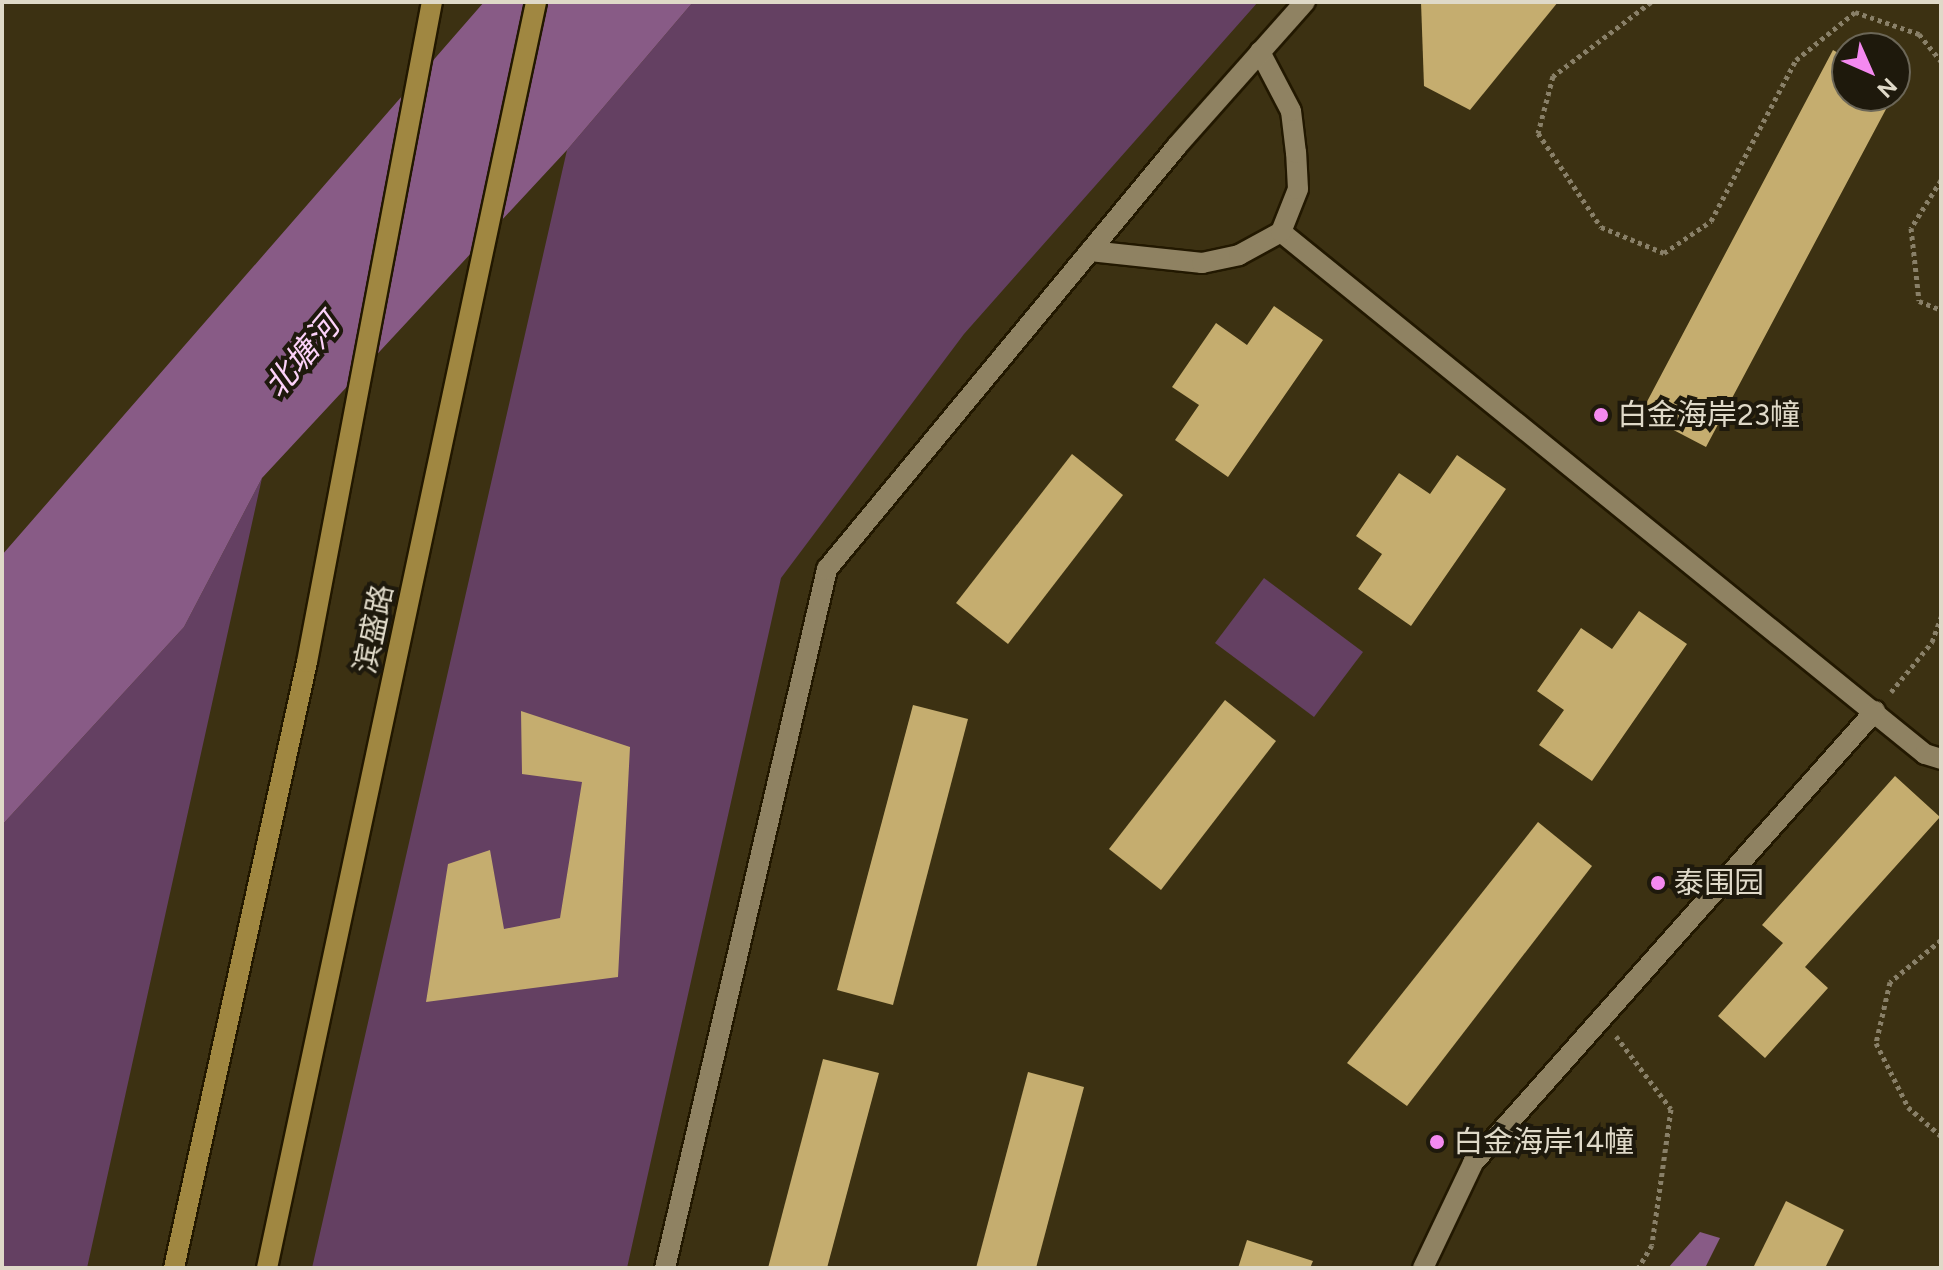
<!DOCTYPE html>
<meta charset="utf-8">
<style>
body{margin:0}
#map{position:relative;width:1943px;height:1270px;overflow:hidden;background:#3c3112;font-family:Figtree,"Noto Sans SC",sans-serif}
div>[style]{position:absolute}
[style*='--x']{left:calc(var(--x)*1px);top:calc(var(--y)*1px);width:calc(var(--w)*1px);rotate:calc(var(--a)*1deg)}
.green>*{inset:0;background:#644062}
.water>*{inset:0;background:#885b86}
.building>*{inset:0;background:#c5ad6f}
.path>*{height:5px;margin-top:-2.5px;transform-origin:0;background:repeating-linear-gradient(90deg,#898068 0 4px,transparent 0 8px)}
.roads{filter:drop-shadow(2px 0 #221800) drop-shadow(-2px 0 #221800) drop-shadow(0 2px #221800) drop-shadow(0 -2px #221800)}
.minor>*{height:20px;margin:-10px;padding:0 10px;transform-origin:10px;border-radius:10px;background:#8f8262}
.major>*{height:20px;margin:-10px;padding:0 10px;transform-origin:10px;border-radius:10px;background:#a08741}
.dots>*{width:22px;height:22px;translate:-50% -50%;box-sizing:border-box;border:4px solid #1e190c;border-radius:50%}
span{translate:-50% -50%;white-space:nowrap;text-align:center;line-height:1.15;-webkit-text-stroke:8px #1e190c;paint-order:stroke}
.poi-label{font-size:30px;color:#dfd9c8}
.left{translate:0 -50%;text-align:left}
.street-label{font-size:30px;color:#dfd9c8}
.water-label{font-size:32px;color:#fcd2f9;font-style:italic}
.frame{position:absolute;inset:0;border:4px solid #dfd9c8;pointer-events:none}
.north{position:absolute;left:1831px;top:32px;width:80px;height:80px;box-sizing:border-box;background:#1e190c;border:2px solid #6b6657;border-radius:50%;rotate:135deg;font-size:22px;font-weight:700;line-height:32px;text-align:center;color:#dfd9c8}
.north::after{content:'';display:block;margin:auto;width:28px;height:36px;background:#f489f0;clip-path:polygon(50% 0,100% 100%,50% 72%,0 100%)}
</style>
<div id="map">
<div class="green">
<i style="clip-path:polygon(693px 2px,1258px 2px,964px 334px,781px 578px,627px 1268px,312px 1268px,567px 150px)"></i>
<i style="clip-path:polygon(262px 478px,87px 1268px,2px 1268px,2px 825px,184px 627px)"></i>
<i style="clip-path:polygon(1264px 578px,1363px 652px,1314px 717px,1215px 643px)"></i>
</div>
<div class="water">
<i style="clip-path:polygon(484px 2px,693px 2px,567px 150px,262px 478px,184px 627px,2px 825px,2px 555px)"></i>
<i style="clip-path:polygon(1700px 1232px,1720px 1238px,1705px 1268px,1668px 1268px)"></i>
</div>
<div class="building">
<i style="clip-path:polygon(1421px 2px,1558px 2px,1470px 110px,1424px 86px)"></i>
<i style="clip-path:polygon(1833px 50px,1847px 58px,1847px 96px,1893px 96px,1706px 447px,1641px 413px)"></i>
<i style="clip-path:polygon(1274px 306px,1323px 340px,1228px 477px,1175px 440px,1199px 405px,1172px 387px,1216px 323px,1247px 345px)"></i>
<i style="clip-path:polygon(1072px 454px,1123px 495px,1008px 644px,956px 603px)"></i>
<i style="clip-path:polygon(1457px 455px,1506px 489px,1411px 626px,1358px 589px,1382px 554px,1356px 536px,1399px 473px,1430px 494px)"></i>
<i style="clip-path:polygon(1639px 611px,1687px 644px,1592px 781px,1539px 745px,1564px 710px,1537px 691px,1581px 628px,1612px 649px)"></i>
<i style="clip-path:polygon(1225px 700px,1276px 741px,1161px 890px,1109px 849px)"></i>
<i style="clip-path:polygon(913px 705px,968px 719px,893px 1005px,837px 990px)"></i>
<i style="clip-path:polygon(521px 711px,630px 747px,618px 977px,426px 1002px,448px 864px,490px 850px,504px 929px,560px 918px,582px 782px,522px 774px)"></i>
<i style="clip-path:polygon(1895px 776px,1940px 817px,1805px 967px,1828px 988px,1765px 1058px,1718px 1016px,1783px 943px,1762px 925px)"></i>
<i style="clip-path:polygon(1538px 822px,1592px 866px,1407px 1106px,1347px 1063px)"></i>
<i style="clip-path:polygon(823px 1059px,879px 1073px,827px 1268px,768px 1268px)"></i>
<i style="clip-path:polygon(1028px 1072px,1084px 1087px,1036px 1268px,976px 1268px)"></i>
<i style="clip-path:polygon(1786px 1201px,1844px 1230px,1825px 1268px,1753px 1268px)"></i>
<i style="clip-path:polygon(1247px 1240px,1313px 1261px,1310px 1268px,1238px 1268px)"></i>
</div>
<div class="path">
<i style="--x:1651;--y:2;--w:123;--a:142.9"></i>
<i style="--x:1553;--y:76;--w:59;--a:104.7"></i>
<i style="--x:1538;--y:133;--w:113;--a:56.2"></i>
<i style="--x:1601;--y:227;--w:68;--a:22.4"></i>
<i style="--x:1664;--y:253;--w:57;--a:-34.2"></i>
<i style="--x:1711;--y:221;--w:182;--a:-62.2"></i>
<i style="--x:1796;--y:60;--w:76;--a:-39.1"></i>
<i style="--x:1855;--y:12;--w:68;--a:19"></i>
<i style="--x:1919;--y:34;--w:35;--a:51"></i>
<i style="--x:1941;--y:180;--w:57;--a:122"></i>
<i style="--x:1911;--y:228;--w:73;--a:83.7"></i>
<i style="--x:1919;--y:301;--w:24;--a:22"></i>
<i style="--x:1891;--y:692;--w:65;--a:-50.6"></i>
<i style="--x:1932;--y:642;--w:27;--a:-70"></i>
<i style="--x:1941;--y:940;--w:66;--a:140.5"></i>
<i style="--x:1890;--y:982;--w:63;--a:102.9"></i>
<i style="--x:1876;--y:1043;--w:72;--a:63.4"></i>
<i style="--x:1908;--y:1107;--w:44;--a:41.3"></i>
<i style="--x:1616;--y:1036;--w:91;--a:53"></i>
<i style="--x:1671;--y:1109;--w:137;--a:98"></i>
<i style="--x:1652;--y:1245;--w:27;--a:121"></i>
</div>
<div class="roads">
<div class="minor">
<i style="--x:1281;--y:232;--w:829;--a:39.03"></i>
<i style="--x:1925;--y:754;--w:17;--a:17"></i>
<i style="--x:1090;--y:251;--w:113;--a:6.1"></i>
<i style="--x:1202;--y:263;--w:38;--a:-12"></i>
<i style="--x:1239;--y:255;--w:48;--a:-28.7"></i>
<i style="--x:1281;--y:232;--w:46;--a:-68.4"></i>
<i style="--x:1298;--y:189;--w:36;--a:-93"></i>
<i style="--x:1296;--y:153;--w:42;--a:-96.8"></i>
<i style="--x:1291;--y:111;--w:67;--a:-117.7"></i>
<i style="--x:665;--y:1268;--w:718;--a:-76.95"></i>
<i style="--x:827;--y:569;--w:549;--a:-50.39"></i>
<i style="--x:1177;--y:146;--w:193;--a:-48.4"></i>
<i style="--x:1423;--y:1268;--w:116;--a:-64.5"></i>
<i style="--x:1473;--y:1163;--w:605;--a:-48.35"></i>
</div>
<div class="major">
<i style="--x:174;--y:1268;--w:620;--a:-77.62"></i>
<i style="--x:307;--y:662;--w:672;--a:-79.28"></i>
<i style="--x:267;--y:1268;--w:1294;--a:-78"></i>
</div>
</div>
<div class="dots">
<i style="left:1601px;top:415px;background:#f489f0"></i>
<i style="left:1658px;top:883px;background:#f489f0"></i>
<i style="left:1437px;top:1142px;background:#f489f0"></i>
</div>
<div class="poi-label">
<span class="left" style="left:1617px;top:415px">白金海岸23幢</span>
<span class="left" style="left:1674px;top:883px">泰围园</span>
<span class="left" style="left:1453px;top:1142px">白金海岸14幢</span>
</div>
<div class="street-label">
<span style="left:374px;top:629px;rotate:-78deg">滨盛路</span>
</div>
<div class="water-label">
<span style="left:302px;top:356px;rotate:-50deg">北塘河</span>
</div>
<div class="frame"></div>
<div class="north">N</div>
</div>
